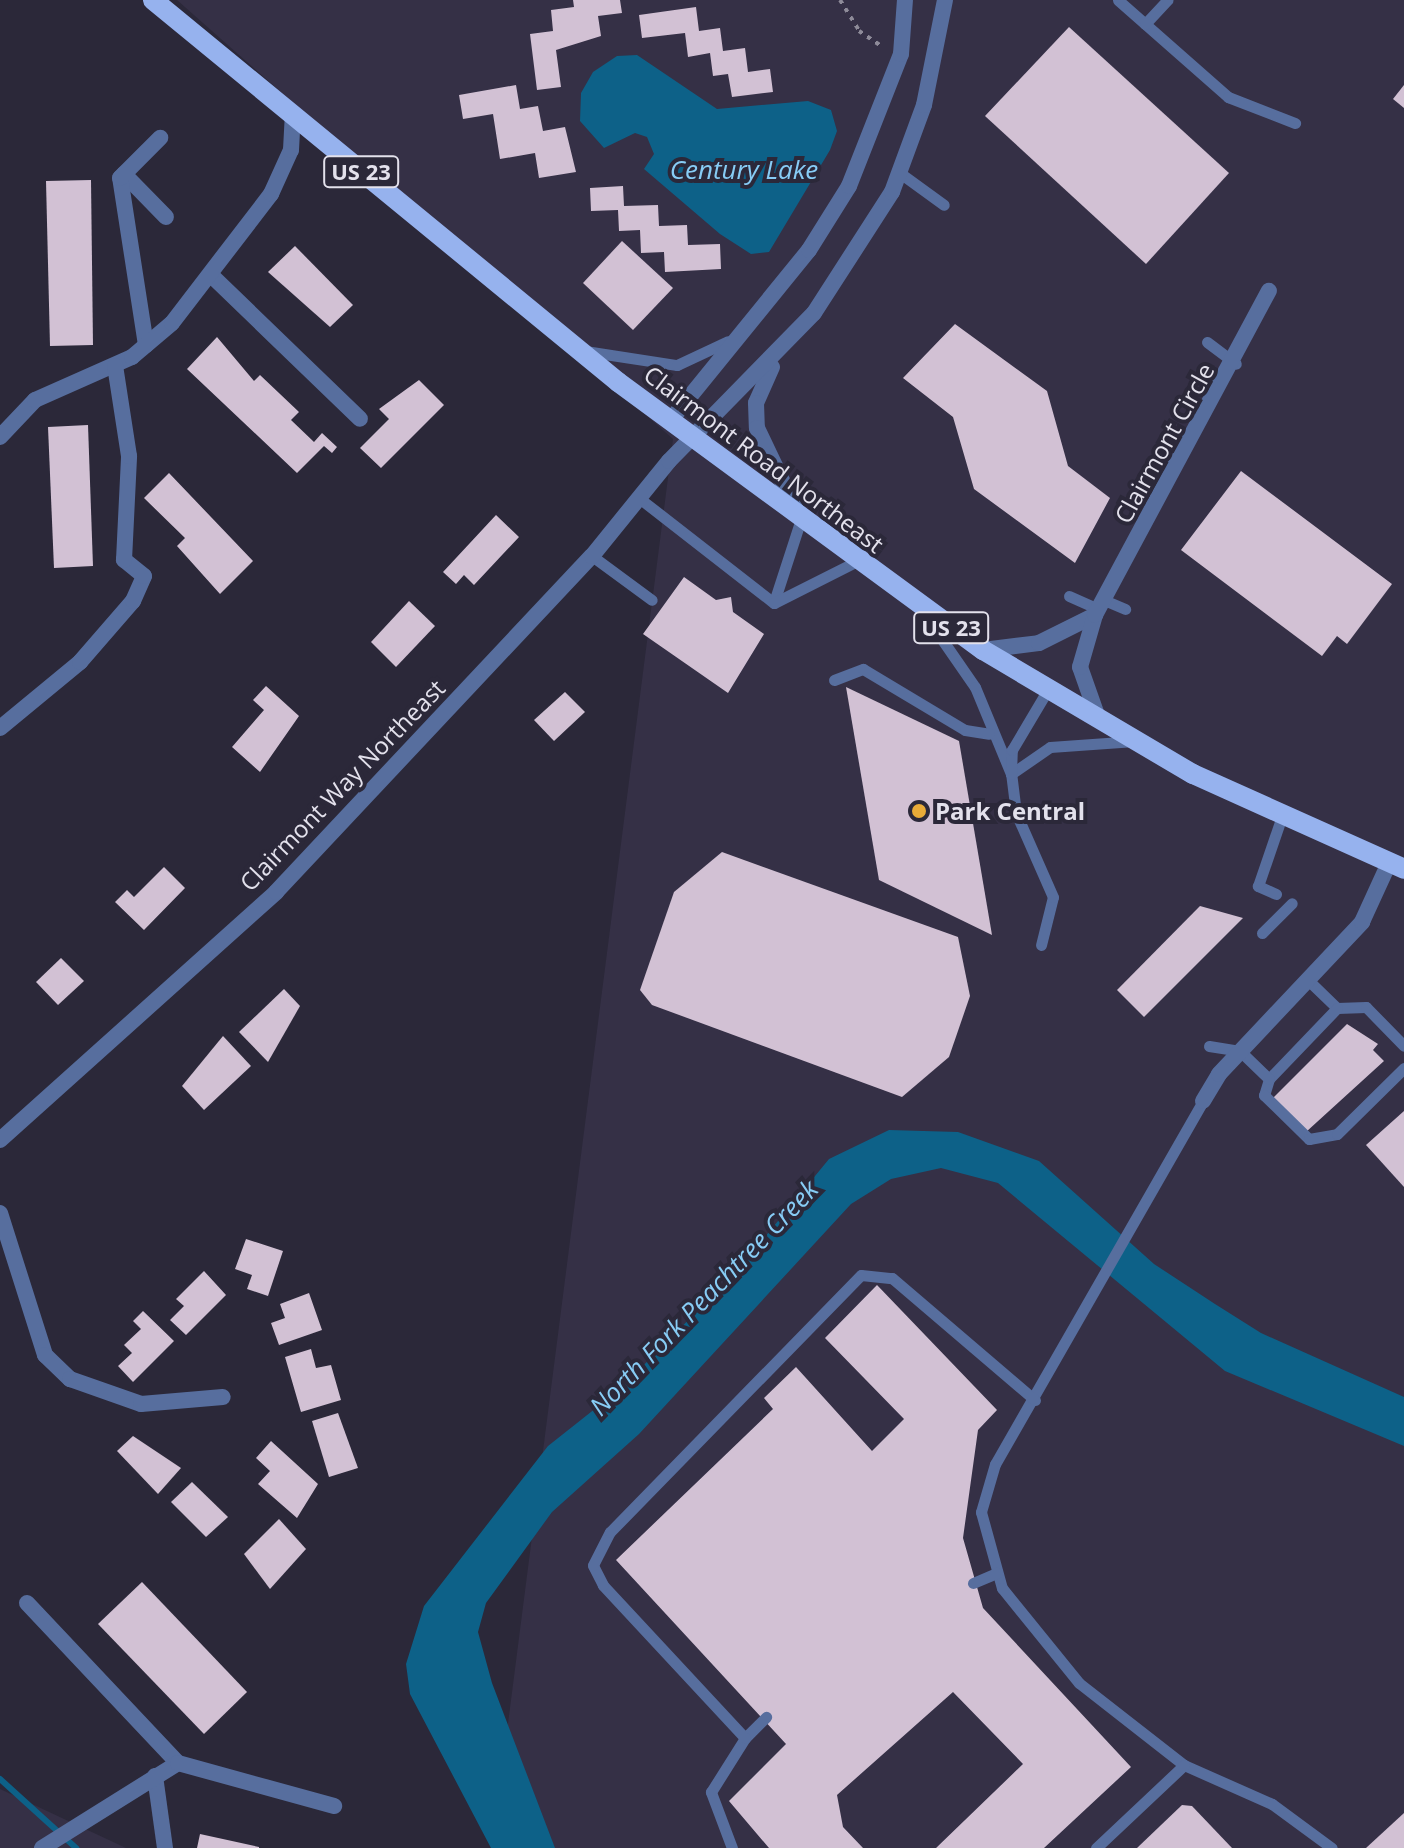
<!DOCTYPE html>
<style>
body{margin:0}
#map{position:relative;width:1404px;height:1848px;overflow:hidden;background:#2b2839;font-family:"Open Sans",sans-serif}
div>[style]{position:absolute}
[style*='--x']{left:calc(var(--x)*1px);top:calc(var(--y)*1px);width:calc(var(--w)*1px);rotate:calc(var(--a)*1deg)}
.built>*{inset:0;background:#353046}
.water>*{inset:0;background:#0d6188}
.stream>*{height:6px;margin:-3px;padding:0 3px;transform-origin:3px;border-radius:3px;background:#0d6188}
.building>*{inset:0;background:#d2c1d4}
.path>*{height:4px;margin-top:-2px;transform-origin:0;background:repeating-linear-gradient(90deg,#8e8b99 0 4px,transparent 0 10px)}
.service>*{height:11px;margin:-5.5px;padding:0 5.5px;transform-origin:5.5px;border-radius:5.5px;background:#576e9e}
.minor>*{height:16px;margin:-8px;padding:0 8px;transform-origin:8px;border-radius:8px;background:#576e9e}
.primary>*{height:20px;margin:-10px;padding:0 10px;transform-origin:10px;border-radius:10px;background:#96b2ee}
.dots>*{width:22px;height:22px;translate:-50% -50%;box-sizing:border-box;border:4px solid #2b2839;border-radius:50%}
span{translate:-50% -50%;white-space:nowrap;text-align:center;line-height:1.15;-webkit-text-stroke:8px #2b2839;paint-order:stroke}
.shield-label span{padding:2px 6px;background:#2b2839;border:2px solid;border-radius:6px;-webkit-text-stroke-width:0}
.shield-label{font-size:22px;color:#e3e1ec;font-weight:700}
.street-label{font-size:24px;color:#e3e1ec}
.poi-label{font-size:24px;color:#e3e1ec;font-weight:700}
.left{translate:0 -50%;text-align:left}
.water-label{font-size:26px;color:#87ccf5;font-style:italic}
</style>
<div id="map">
<div class="built">
<i style="clip-path:polygon(177px 0,1404px 0,1404px 1848px,492px 1848px,673px 439px)"></i>
<i style="clip-path:polygon(0 1789px,126px 1848px,0 1848px)"></i>
</div>
<div class="water">
<i style="clip-path:polygon(637px 55px,717px 109px,808px 101px,831px 110px,837px 131px,830px 150px,769px 252px,751px 254px,720px 234px,644px 169px,654px 154px,647px 137px,635px 133px,604px 148px,580px 121px,581px 93px,593px 72px,617px 56px)"></i>
<i style="clip-path:polygon(889px 1130px,958px 1132px,1039px 1161px,1154px 1264px,1215px 1304px,1261px 1333px,1404px 1397px,1404px 1446px,1225px 1371px,998px 1183px,941px 1168px,891px 1179px,851px 1204px,639px 1434px,552px 1512px,486px 1603px,478px 1632px,492px 1683px,555px 1848px,491px 1848px,410px 1694px,406px 1664px,424px 1606px,548px 1446px,620px 1389px,736px 1272px,829px 1159px)"></i>
</div>
<div class="stream">
<i style="--x:0;--y:1779;--w:103;--a:42.2"></i>
</div>
<div class="building">
<i style="clip-path:polygon(573px 0,620px 0,622px 13px,598px 16px,601px 36px,556px 50px,561px 87px,537px 90px,530px 34px,553px 31px,551px 10px,574px 7px)"></i>
<i style="clip-path:polygon(696px 7px,699px 31px,720px 28px,723px 51px,745px 48px,748px 72px,770px 69px,773px 92px,732px 97px,728px 74px,713px 76px,710px 53px,688px 57px,685px 33px,642px 38px,639px 15px)"></i>
<i style="clip-path:polygon(1069px 27px,1229px 173px,1146px 264px,985px 116px)"></i>
<i style="clip-path:polygon(516px 85px,520px 109px,538px 106px,543px 131px,565px 127px,576px 172px,539px 178px,535px 153px,500px 159px,493px 114px,463px 119px,459px 95px)"></i>
<i style="clip-path:polygon(1404px 85px,1404px 108px,1393px 99px)"></i>
<i style="clip-path:polygon(91px 180px,93px 345px,50px 346px,46px 181px)"></i>
<i style="clip-path:polygon(623px 186px,624px 206px,658px 205px,659px 226px,687px 225px,688px 245px,720px 244px,721px 269px,665px 272px,664px 252px,641px 253px,640px 230px,619px 231px,618px 210px,591px 211px,590px 188px)"></i>
<i style="clip-path:polygon(622px 241px,673px 288px,633px 330px,583px 283px)"></i>
<i style="clip-path:polygon(295px 246px,353px 305px,330px 327px,268px 272px)"></i>
<i style="clip-path:polygon(955px 324px,1047px 391px,1068px 466px,1110px 498px,1075px 563px,974px 489px,953px 417px,903px 378px)"></i>
<i style="clip-path:polygon(217px 337px,254px 381px,260px 375px,299px 412px,291px 420px,314px 442px,322px 433px,337px 447px,332px 453px,324px 446px,297px 473px,187px 369px)"></i>
<i style="clip-path:polygon(419px 380px,444px 405px,381px 468px,360px 448px,389px 419px,379px 409px)"></i>
<i style="clip-path:polygon(88px 425px,93px 566px,54px 568px,48px 427px)"></i>
<i style="clip-path:polygon(1241px 471px,1392px 584px,1347px 644px,1337px 636px,1322px 656px,1181px 550px)"></i>
<i style="clip-path:polygon(169px 473px,253px 561px,220px 594px,177px 546px,185px 538px,144px 498px)"></i>
<i style="clip-path:polygon(496px 515px,519px 537px,474px 585px,464px 575px,456px 584px,443px 572px)"></i>
<i style="clip-path:polygon(684px 577px,716px 600px,731px 597px,733px 612px,764px 634px,728px 693px,643px 634px)"></i>
<i style="clip-path:polygon(409px 601px,435px 626px,396px 667px,371px 642px)"></i>
<i style="clip-path:polygon(266px 686px,299px 716px,260px 772px,232px 747px,264px 710px,253px 700px)"></i>
<i style="clip-path:polygon(846px 687px,959px 741px,992px 935px,879px 880px)"></i>
<i style="clip-path:polygon(565px 692px,585px 712px,554px 741px,534px 720px)"></i>
<i style="clip-path:polygon(722px 852px,958px 937px,970px 996px,949px 1057px,902px 1097px,652px 1005px,640px 990px,674px 892px)"></i>
<i style="clip-path:polygon(164px 867px,185px 888px,144px 930px,115px 902px,127px 890px,134px 897px)"></i>
<i style="clip-path:polygon(1200px 906px,1243px 918px,1144px 1017px,1117px 990px)"></i>
<i style="clip-path:polygon(61px 958px,84px 981px,58px 1005px,36px 982px)"></i>
<i style="clip-path:polygon(284px 989px,300px 1006px,268px 1062px,239px 1032px)"></i>
<i style="clip-path:polygon(1347px 1024px,1378px 1044px,1373px 1050px,1384px 1061px,1306px 1132px,1273px 1098px)"></i>
<i style="clip-path:polygon(223px 1036px,251px 1066px,204px 1110px,182px 1086px)"></i>
<i style="clip-path:polygon(1404px 1111px,1404px 1187px,1366px 1145px)"></i>
<i style="clip-path:polygon(246px 1239px,283px 1251px,268px 1296px,247px 1289px,252px 1275px,235px 1269px)"></i>
<i style="clip-path:polygon(204px 1271px,226px 1295px,186px 1335px,170px 1320px,184px 1306px,176px 1299px)"></i>
<i style="clip-path:polygon(877px 1285px,997px 1410px,978px 1430px,963px 1538px,983px 1608px,1131px 1767px,1044px 1848px,936px 1848px,1023px 1764px,953px 1692px,837px 1795px,843px 1827px,863px 1848px,769px 1848px,729px 1801px,786px 1744px,616px 1560px,773px 1409px,764px 1398px,796px 1367px,872px 1451px,904px 1419px,825px 1338px)"></i>
<i style="clip-path:polygon(309px 1293px,322px 1330px,279px 1345px,271px 1323px,285px 1318px,280px 1304px)"></i>
<i style="clip-path:polygon(143px 1311px,174px 1341px,133px 1382px,118px 1366px,132px 1353px,124px 1345px,141px 1329px,133px 1321px)"></i>
<i style="clip-path:polygon(311px 1349px,316px 1368px,331px 1365px,341px 1400px,301px 1412px,285px 1357px)"></i>
<i style="clip-path:polygon(338px 1413px,358px 1468px,329px 1477px,312px 1421px)"></i>
<i style="clip-path:polygon(133px 1436px,181px 1468px,158px 1494px,117px 1451px)"></i>
<i style="clip-path:polygon(271px 1441px,318px 1484px,297px 1518px,258px 1484px,270px 1471px,256px 1458px)"></i>
<i style="clip-path:polygon(192px 1482px,228px 1517px,206px 1537px,171px 1502px)"></i>
<i style="clip-path:polygon(279px 1519px,306px 1549px,270px 1589px,244px 1554px)"></i>
<i style="clip-path:polygon(142px 1582px,247px 1692px,204px 1734px,98px 1624px)"></i>
<i style="clip-path:polygon(1182px 1805px,1192px 1806px,1232px 1848px,1137px 1848px)"></i>
<i style="clip-path:polygon(1404px 1813px,1404px 1848px,1366px 1848px)"></i>
<i style="clip-path:polygon(200px 1834px,259px 1847px,259px 1848px,197px 1848px)"></i>
</div>
<div class="path">
<i style="--x:840;--y:0;--w:36;--a:58"></i>
<i style="--x:859;--y:31;--w:25;--a:34"></i>
</div>
<div class="service">
<i style="--x:1118;--y:0;--w:147;--a:41.4"></i>
<i style="--x:1228;--y:97;--w:72;--a:21.2"></i>
<i style="--x:1145;--y:24;--w:33;--a:-47"></i>
<i style="--x:900;--y:173;--w:54;--a:36"></i>
<i style="--x:1207;--y:342;--w:36;--a:37"></i>
<i style="--x:585;--y:351;--w:93;--a:8.7"></i>
<i style="--x:677;--y:365;--w:56;--a:-25.2"></i>
<i style="--x:639;--y:498;--w:171;--a:37.9"></i>
<i style="--x:592;--y:556;--w:74;--a:36.3"></i>
<i style="--x:1069;--y:596;--w:32;--a:24"></i>
<i style="--x:1104;--y:600;--w:23;--a:23"></i>
<i style="--x:774;--y:602;--w:87;--a:-72"></i>
<i style="--x:774;--y:603;--w:93;--a:-26.8"></i>
<i style="--x:923;--y:612;--w:91;--a:55.3"></i>
<i style="--x:975;--y:687;--w:94;--a:67.5"></i>
<i style="--x:1011;--y:774;--w:47;--a:-34.7"></i>
<i style="--x:1050;--y:747;--w:85;--a:-4"></i>
<i style="--x:834;--y:680;--w:31;--a:-21"></i>
<i style="--x:863;--y:669;--w:119;--a:30.9"></i>
<i style="--x:965;--y:730;--w:24;--a:9"></i>
<i style="--x:1276;--y:894;--w:20;--a:-156"></i>
<i style="--x:1258;--y:886;--w:74;--a:-71.1"></i>
<i style="--x:1262;--y:933;--w:42;--a:-45"></i>
<i style="--x:1041;--y:945;--w:49;--a:-76"></i>
<i style="--x:1053;--y:897;--w:92;--a:-113.8"></i>
<i style="--x:1016;--y:813;--w:39;--a:-97"></i>
<i style="--x:1011;--y:774;--w:24;--a:-88"></i>
<i style="--x:1012;--y:750;--w:69;--a:-59.3"></i>
<i style="--x:1309;--y:981;--w:39;--a:44"></i>
<i style="--x:1337;--y:1008;--w:29;--a:-2"></i>
<i style="--x:1366;--y:1007;--w:54;--a:45.7"></i>
<i style="--x:1337;--y:1008;--w:98;--a:133.8"></i>
<i style="--x:1269;--y:1079;--w:17;--a:107"></i>
<i style="--x:1264;--y:1095;--w:63;--a:44.4"></i>
<i style="--x:1309;--y:1139;--w:28;--a:-10"></i>
<i style="--x:1337;--y:1134;--w:94;--a:-44.6"></i>
<i style="--x:1209;--y:1046;--w:31;--a:9"></i>
<i style="--x:1240;--y:1051;--w:40;--a:44"></i>
<i style="--x:1203;--y:1101;--w:418;--a:119.8"></i>
<i style="--x:995;--y:1464;--w:50;--a:106.3"></i>
<i style="--x:981;--y:1512;--w:79;--a:74.6"></i>
<i style="--x:1002;--y:1588;--w:122;--a:51"></i>
<i style="--x:1079;--y:1683;--w:133;--a:38"></i>
<i style="--x:1184;--y:1765;--w:96;--a:23.9"></i>
<i style="--x:1272;--y:1804;--w:74;--a:36.3"></i>
<i style="--x:973;--y:1583;--w:26;--a:-23"></i>
<i style="--x:745;--y:1738;--w:30;--a:-45"></i>
<i style="--x:732;--y:1848;--w:60;--a:-110.6"></i>
<i style="--x:711;--y:1792;--w:64;--a:-57.8"></i>
<i style="--x:745;--y:1738;--w:209;--a:-132.9"></i>
<i style="--x:603;--y:1585;--w:22;--a:-117"></i>
<i style="--x:593;--y:1565;--w:37;--a:-63"></i>
<i style="--x:610;--y:1532;--w:359;--a:-45.7"></i>
<i style="--x:861;--y:1275;--w:31;--a:6"></i>
<i style="--x:892;--y:1278;--w:188;--a:40.5"></i>
<i style="--x:1096;--y:1848;--w:121;--a:-43.3"></i>
</div>
<div class="minor">
<i style="--x:124;--y:174;--w:60;--a:45.7"></i>
<i style="--x:211;--y:275;--w:207;--a:44"></i>
<i style="--x:146;--y:345;--w:169;--a:-98.8"></i>
<i style="--x:120;--y:178;--w:57;--a:-45"></i>
<i style="--x:772;--y:367;--w:39;--a:114"></i>
<i style="--x:756;--y:403;--w:25;--a:88"></i>
<i style="--x:757;--y:428;--w:95;--a:64.5"></i>
<i style="--x:670;--y:421;--w:220;--a:-50.9"></i>
<i style="--x:809;--y:250;--w:75;--a:-58"></i>
<i style="--x:849;--y:186;--w:142;--a:-68.5"></i>
<i style="--x:901;--y:54;--w:54;--a:-85.8"></i>
<i style="--x:0;--y:437;--w:51;--a:-46.6"></i>
<i style="--x:35;--y:400;--w:106;--a:-23.9"></i>
<i style="--x:132;--y:357;--w:52;--a:-40.4"></i>
<i style="--x:172;--y:323;--w:163;--a:-52.5"></i>
<i style="--x:271;--y:194;--w:48;--a:-65.6"></i>
<i style="--x:291;--y:150;--w:33;--a:-87"></i>
<i style="--x:983;--y:650;--w:56;--a:-7.1"></i>
<i style="--x:1039;--y:643;--w:63;--a:-26.6"></i>
<i style="--x:1098;--y:718;--w:54;--a:-109.4"></i>
<i style="--x:1080;--y:667;--w:54;--a:-73.9"></i>
<i style="--x:1095;--y:615;--w:368;--a:-61.8"></i>
<i style="--x:0;--y:728;--w:104;--a:-39.5"></i>
<i style="--x:80;--y:662;--w:81;--a:-49"></i>
<i style="--x:133;--y:601;--w:27;--a:-66"></i>
<i style="--x:144;--y:576;--w:26;--a:-141"></i>
<i style="--x:124;--y:560;--w:104;--a:-87.2"></i>
<i style="--x:129;--y:456;--w:91;--a:-98.8"></i>
<i style="--x:1203;--y:1101;--w:31;--a:-59"></i>
<i style="--x:1219;--y:1074;--w:209;--a:-46.7"></i>
<i style="--x:1362;--y:922;--w:65;--a:-65.4"></i>
<i style="--x:0;--y:1140;--w:371;--a:-41.9"></i>
<i style="--x:276;--y:892;--w:461;--a:-46.8"></i>
<i style="--x:592;--y:556;--w:122;--a:-51"></i>
<i style="--x:669;--y:461;--w:207;--a:-45.6"></i>
<i style="--x:814;--y:313;--w:144;--a:-57.2"></i>
<i style="--x:892;--y:192;--w:93;--a:-69.8"></i>
<i style="--x:924;--y:105;--w:107;--a:-78.7"></i>
<i style="--x:0;--y:1213;--w:149;--a:72.4"></i>
<i style="--x:45;--y:1355;--w:35;--a:44"></i>
<i style="--x:70;--y:1379;--w:75;--a:19.4"></i>
<i style="--x:141;--y:1404;--w:82;--a:-4.9"></i>
<i style="--x:27;--y:1603;--w:220;--a:46.7"></i>
<i style="--x:155;--y:1776;--w:73;--a:82.1"></i>
<i style="--x:42;--y:1848;--w:160;--a:-32"></i>
<i style="--x:178;--y:1763;--w:162;--a:15.4"></i>
</div>
<div class="primary">
<i style="--x:153;--y:0;--w:602;--a:39.4"></i>
<i style="--x:618;--y:382;--w:453;--a:36.3"></i>
<i style="--x:983;--y:650;--w:244;--a:30.6"></i>
<i style="--x:1193;--y:774;--w:231;--a:24.2"></i>
</div>
<div class="dots">
<i style="left:919px;top:811px;background:#e9ab38"></i>
</div>
<div class="shield-label">
<span style="left:361px;top:172px">US 23</span>
<span style="left:951px;top:628px">US 23</span>
</div>
<div class="street-label">
<span style="left:1164px;top:443px;rotate:-61deg">Clairmont Circle</span>
<span style="left:764px;top:459px;rotate:37deg">Clairmont Road Northeast</span>
<span style="left:342px;top:785px;rotate:-46deg">Clairmont Way Northeast</span>
</div>
<div class="poi-label">
<span class="left" style="left:935px;top:811px">Park Central</span>
</div>
<div class="water-label">
<span style="left:744px;top:170px">Century Lake</span>
<span style="left:704px;top:1298px;rotate:-46deg">North Fork Peachtree Creek</span>
</div>
</div>
